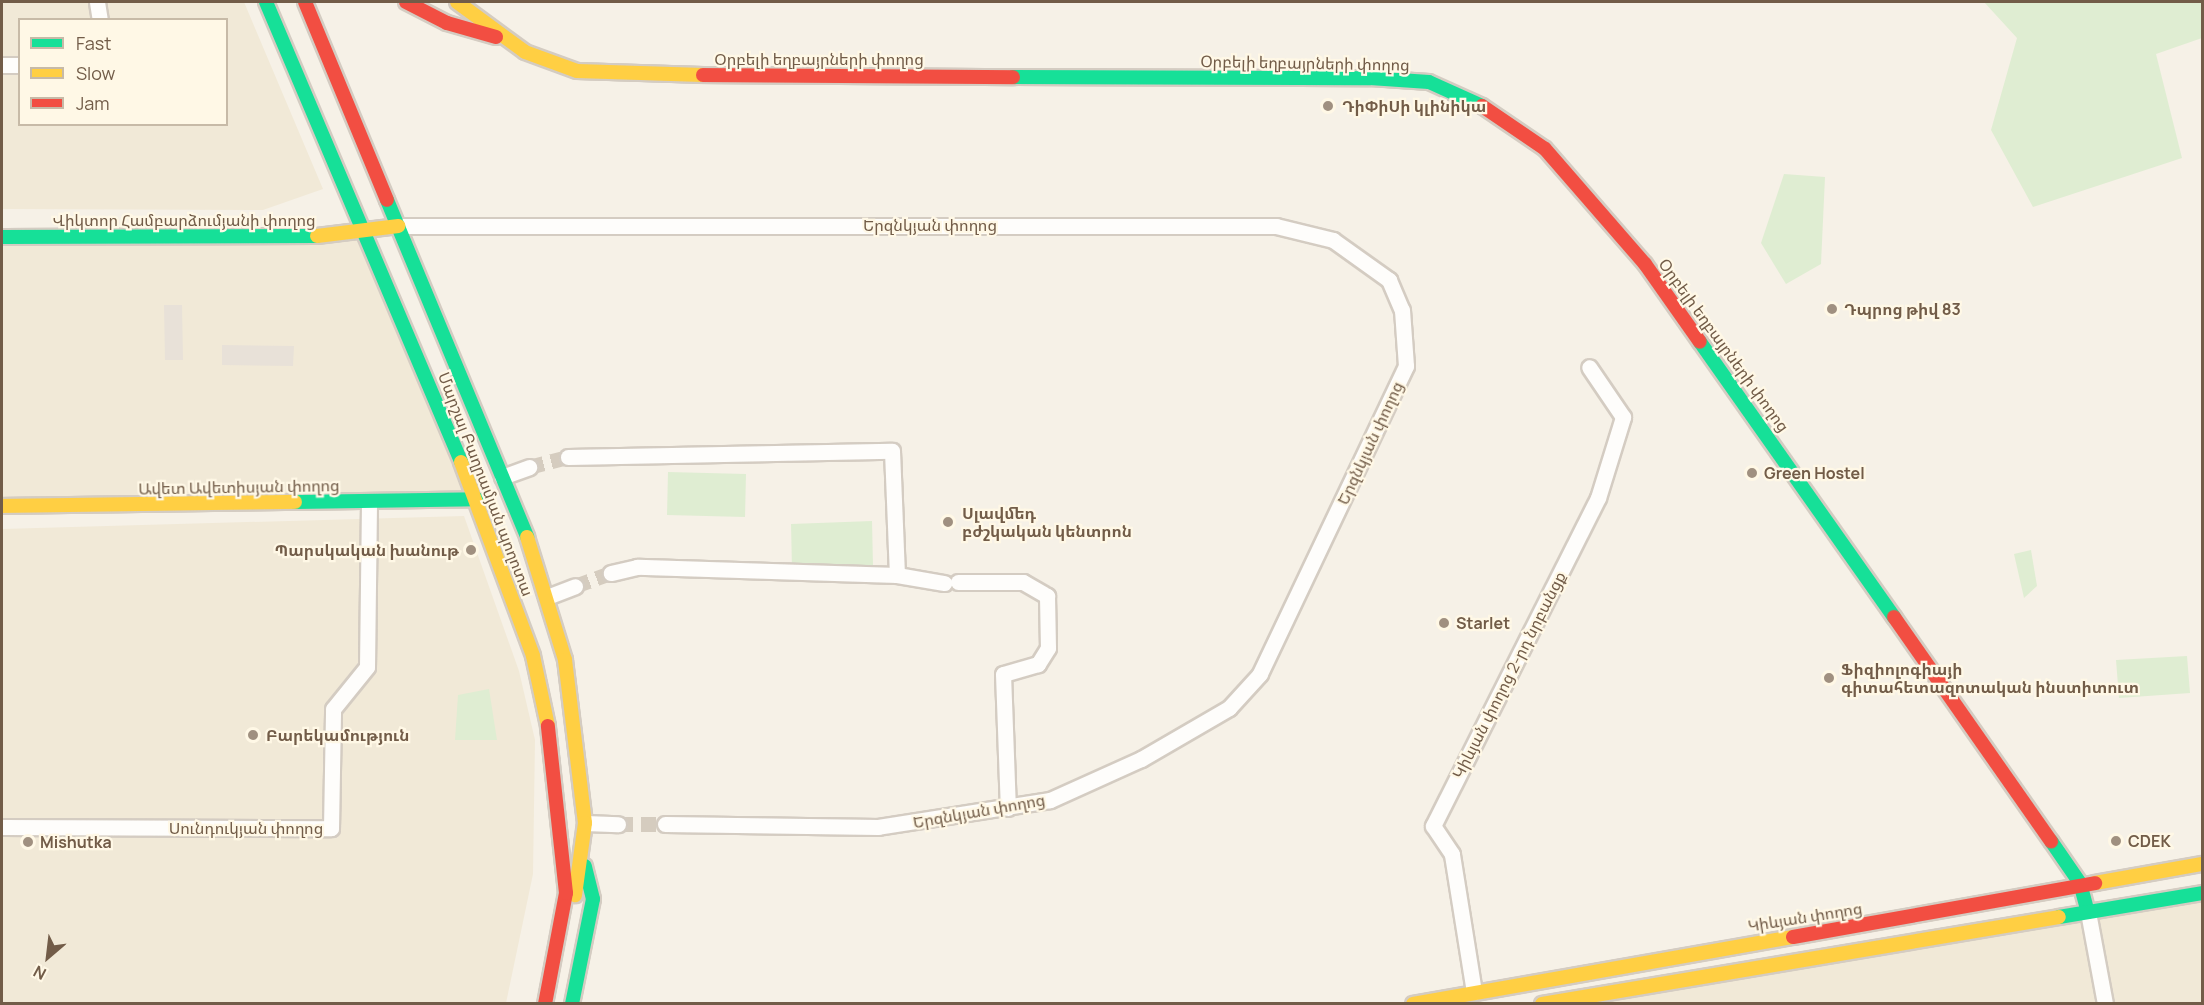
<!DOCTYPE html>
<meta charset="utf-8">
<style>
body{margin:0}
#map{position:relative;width:2204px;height:1005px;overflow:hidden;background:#f6f1e7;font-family:Manrope,"Noto Sans Armenian",sans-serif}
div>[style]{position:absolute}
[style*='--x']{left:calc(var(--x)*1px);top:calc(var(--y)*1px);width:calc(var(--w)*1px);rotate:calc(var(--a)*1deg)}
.residential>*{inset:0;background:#f1e9d7}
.industrial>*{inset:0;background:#e8e1d8}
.green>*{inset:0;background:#dfedd2}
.street-tunnel>*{height:15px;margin-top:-7.5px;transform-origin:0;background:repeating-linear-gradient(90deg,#d5ccbf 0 15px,transparent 0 23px)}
.roads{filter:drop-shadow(2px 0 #d4ccc2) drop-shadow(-2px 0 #d4ccc2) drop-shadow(0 2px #d4ccc2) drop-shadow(0 -2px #d4ccc2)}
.street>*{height:15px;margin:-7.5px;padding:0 7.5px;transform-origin:7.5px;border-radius:7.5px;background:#fefdfb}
.fast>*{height:14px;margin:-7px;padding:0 7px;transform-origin:7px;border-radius:7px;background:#16e098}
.slow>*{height:14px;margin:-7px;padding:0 7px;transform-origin:7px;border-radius:7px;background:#ffcf43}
.jam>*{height:14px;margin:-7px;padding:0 7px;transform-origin:7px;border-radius:7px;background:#f24e42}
.dots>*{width:16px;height:16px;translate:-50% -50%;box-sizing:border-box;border:3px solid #fff8e6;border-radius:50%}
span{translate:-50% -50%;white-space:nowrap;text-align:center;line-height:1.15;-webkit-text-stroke:4.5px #fff8e6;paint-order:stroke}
.street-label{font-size:16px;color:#725c48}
.poi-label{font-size:16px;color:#725c48;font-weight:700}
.left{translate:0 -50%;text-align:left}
.right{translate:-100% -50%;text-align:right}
.frame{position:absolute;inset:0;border:3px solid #725c48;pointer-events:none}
.legend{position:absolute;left:18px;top:18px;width:210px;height:108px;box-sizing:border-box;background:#fff8e6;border:2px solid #c7baa7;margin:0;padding:8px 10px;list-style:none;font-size:18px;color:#725c48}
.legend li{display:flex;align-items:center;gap:12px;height:30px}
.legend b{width:30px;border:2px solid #c7baa7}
.north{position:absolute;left:18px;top:927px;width:60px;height:60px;-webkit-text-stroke:4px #fff8e6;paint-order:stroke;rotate:208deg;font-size:16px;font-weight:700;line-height:24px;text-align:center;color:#725c48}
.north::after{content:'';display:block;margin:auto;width:21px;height:27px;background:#725c48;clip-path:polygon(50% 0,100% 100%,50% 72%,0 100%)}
</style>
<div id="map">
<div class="residential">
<i style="clip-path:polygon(evenodd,2px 2px,244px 2px,323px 189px,263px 210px,2px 209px,2px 2px,20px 20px,226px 20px,226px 124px,20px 124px,20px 20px)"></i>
<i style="clip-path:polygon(367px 232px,477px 499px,2px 506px,2px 237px)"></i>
<i style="clip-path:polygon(464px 516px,519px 671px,535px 740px,533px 874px,506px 1003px,2px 1003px,2px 529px)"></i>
<i style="clip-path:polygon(2202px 893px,2202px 1003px,1542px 1004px)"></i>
</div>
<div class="industrial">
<i style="clip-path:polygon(164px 305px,182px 305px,183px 360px,165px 360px)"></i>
<i style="clip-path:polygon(222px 345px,294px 346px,293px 366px,222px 365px)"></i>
</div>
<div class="green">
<i style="clip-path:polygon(1984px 2px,2202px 2px,2202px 38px,2156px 54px,2182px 158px,2033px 207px,1991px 130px,2017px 38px)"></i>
<i style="clip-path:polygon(1784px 174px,1825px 177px,1821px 264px,1786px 284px,1761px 243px)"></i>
<i style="clip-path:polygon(668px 472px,746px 474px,745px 517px,667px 515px)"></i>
<i style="clip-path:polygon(872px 521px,873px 566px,792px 569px,791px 524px)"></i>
<i style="clip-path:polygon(2031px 550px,2037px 586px,2024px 598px,2014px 554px)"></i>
<i style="clip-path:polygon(2187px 656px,2190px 693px,2119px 698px,2116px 660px)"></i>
<i style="clip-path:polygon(489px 689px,497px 740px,455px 740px,458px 695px)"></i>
</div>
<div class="street-tunnel">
<i style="--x:529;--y:467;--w:40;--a:-14.4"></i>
<i style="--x:575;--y:586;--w:38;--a:-20"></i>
<i style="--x:618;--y:824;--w:47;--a:0"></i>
</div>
<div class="roads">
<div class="street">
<i style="--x:97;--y:2;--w:18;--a:81"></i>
<i style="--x:2;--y:65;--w:18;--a:0"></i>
<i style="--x:398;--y:226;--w:878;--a:0"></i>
<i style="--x:1276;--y:226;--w:59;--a:13.8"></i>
<i style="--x:1333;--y:240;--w:69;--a:35.5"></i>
<i style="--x:1389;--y:280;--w:33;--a:67"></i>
<i style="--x:1402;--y:310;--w:56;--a:85.9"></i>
<i style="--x:1406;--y:366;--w:341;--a:115.4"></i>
<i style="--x:1260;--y:674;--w:46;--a:132.4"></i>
<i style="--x:1229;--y:708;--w:102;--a:149.9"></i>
<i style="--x:1141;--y:759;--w:100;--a:155.7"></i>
<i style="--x:1050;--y:800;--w:174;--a:171.1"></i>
<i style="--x:878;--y:827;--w:213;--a:-179.2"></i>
<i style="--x:568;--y:457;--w:324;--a:-1.1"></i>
<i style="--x:892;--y:451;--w:124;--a:87.7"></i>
<i style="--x:897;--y:575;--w:260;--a:-178.2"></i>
<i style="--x:637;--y:567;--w:27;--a:167"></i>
<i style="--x:502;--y:477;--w:29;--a:-20"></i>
<i style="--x:897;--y:575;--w:48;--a:9.7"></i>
<i style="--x:958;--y:582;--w:65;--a:0"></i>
<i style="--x:1023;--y:582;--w:28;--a:30"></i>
<i style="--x:1047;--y:596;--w:52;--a:88.9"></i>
<i style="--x:1048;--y:648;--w:19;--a:122"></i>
<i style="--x:1038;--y:664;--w:36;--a:164"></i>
<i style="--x:1003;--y:674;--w:134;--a:87.9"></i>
<i style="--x:547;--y:597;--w:30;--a:-21"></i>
<i style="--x:585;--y:823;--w:33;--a:2"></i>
<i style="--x:2;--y:827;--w:329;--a:0.2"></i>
<i style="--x:331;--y:828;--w:119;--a:-89"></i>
<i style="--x:333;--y:709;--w:54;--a:-51"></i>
<i style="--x:367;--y:667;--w:166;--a:-89.3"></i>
<i style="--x:2088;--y:912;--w:94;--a:79.5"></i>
<i style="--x:1474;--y:992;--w:140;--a:-99.1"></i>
<i style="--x:1452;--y:854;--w:34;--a:-124"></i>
<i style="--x:1433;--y:826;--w:367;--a:-63.3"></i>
<i style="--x:1598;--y:498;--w:85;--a:-72.8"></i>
<i style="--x:1623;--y:417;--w:60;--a:-124.2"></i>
</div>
<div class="fast">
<i style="--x:266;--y:2;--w:500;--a:67"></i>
<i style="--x:1013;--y:77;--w:357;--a:0.2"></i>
<i style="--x:1370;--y:78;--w:59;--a:3.9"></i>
<i style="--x:1429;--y:82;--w:58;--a:24.4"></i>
<i style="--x:387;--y:200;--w:365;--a:67.4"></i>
<i style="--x:2;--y:237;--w:315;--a:-0.2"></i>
<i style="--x:1700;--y:342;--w:337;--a:54.8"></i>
<i style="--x:295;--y:502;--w:182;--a:-0.9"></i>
<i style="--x:2051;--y:841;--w:51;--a:55.4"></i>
<i style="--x:2080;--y:883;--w:30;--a:75"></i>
<i style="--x:2059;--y:917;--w:145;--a:-9.5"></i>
<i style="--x:572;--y:1004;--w:107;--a:-78.7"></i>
<i style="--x:593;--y:899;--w:34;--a:-104"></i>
</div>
<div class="slow">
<i style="--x:457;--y:2;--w:84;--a:36.3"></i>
<i style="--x:525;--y:52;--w:55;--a:20.1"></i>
<i style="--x:577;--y:71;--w:126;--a:1.8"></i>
<i style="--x:317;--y:236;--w:82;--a:-7"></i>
<i style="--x:461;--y:462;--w:207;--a:69.6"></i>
<i style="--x:533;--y:656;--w:72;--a:77.9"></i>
<i style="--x:2;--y:506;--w:293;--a:-0.8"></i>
<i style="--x:527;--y:537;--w:129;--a:72.8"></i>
<i style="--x:565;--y:660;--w:164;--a:83"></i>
<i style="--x:585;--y:823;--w:73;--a:97.9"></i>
<i style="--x:2095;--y:883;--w:109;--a:-10.1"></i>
<i style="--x:1413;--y:1004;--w:386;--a:-10"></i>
<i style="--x:1542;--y:1004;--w:524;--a:-9.55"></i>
</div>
<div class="jam">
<i style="--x:305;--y:2;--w:214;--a:67.5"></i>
<i style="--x:406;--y:2;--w:46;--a:27.1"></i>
<i style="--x:447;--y:23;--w:51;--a:15.9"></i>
<i style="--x:703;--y:75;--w:310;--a:0.4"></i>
<i style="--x:1482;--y:106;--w:76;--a:34.3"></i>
<i style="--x:1545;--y:149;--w:152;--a:49"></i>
<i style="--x:1645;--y:264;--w:95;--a:54.8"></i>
<i style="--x:1894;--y:617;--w:274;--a:55"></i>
<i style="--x:1793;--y:937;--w:307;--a:-10.1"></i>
<i style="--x:545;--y:1004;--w:113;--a:-79.3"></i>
<i style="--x:566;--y:893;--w:168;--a:-96.2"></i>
</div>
</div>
<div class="dots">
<i style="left:1328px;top:106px;background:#a09080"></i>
<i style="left:1832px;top:309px;background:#a09080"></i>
<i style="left:1752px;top:473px;background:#a09080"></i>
<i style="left:948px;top:522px;background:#a09080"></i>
<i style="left:471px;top:550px;background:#a09080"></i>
<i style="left:1444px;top:623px;background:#a09080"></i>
<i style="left:1829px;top:678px;background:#a09080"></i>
<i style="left:253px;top:735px;background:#a09080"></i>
<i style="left:2116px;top:841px;background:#a09080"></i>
<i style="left:28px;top:842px;background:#a09080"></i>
</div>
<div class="street-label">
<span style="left:819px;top:59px">Օրբելի եղբայրների փողոց</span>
<span style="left:1305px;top:63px;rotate:1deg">Օրբելի եղբայրների փողոց</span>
<span style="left:184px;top:220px">Վիկտոր Համբարձումյանի փողոց</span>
<span style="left:930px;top:225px">Երզնկյան փողոց</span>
<span style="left:1724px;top:345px;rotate:54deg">Օրբելի եղբայրների փողոց</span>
<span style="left:1370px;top:443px;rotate:-65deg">Երզնկյան փողոց</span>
<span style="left:486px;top:484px;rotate:69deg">Մարշալ Բաղրամյան պողոտա</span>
<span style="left:239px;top:487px;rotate:-1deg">Ավետ Ավետիսյան փողոց</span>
<span style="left:1509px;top:675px;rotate:-63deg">Կիևյան փողոց 2-րդ նրբանցք</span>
<span style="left:979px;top:811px;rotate:-10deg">Երզնկյան փողոց</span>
<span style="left:246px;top:828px">Սունդուկյան փողոց</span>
<span style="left:1805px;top:917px;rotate:-9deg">Կիևյան փողոց</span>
</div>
<div class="poi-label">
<span class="left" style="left:1342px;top:106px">ԴիՓիՍի կլինիկա</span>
<span class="left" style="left:1844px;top:309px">Դպրոց թիվ 83</span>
<span class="left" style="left:1764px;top:473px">Green Hostel</span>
<span class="left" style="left:962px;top:522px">Սլավմեդ<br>բժշկական կենտրոն</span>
<span class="right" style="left:459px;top:550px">Պարսկական խանութ</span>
<span class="left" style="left:1456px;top:623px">Starlet</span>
<span class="left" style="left:1841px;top:678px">Ֆիզիոլոգիայի<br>գիտահետազոտական ինստիտուտ</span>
<span class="left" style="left:266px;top:735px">Բարեկամություն</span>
<span class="left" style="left:2128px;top:841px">CDEK</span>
<span class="left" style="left:40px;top:842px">Mishutka</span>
</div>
<div class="frame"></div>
<ul class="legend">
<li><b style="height:8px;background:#16e098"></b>Fast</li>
<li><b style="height:8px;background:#ffcf43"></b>Slow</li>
<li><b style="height:8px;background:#f24e42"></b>Jam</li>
</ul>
<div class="north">N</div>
</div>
